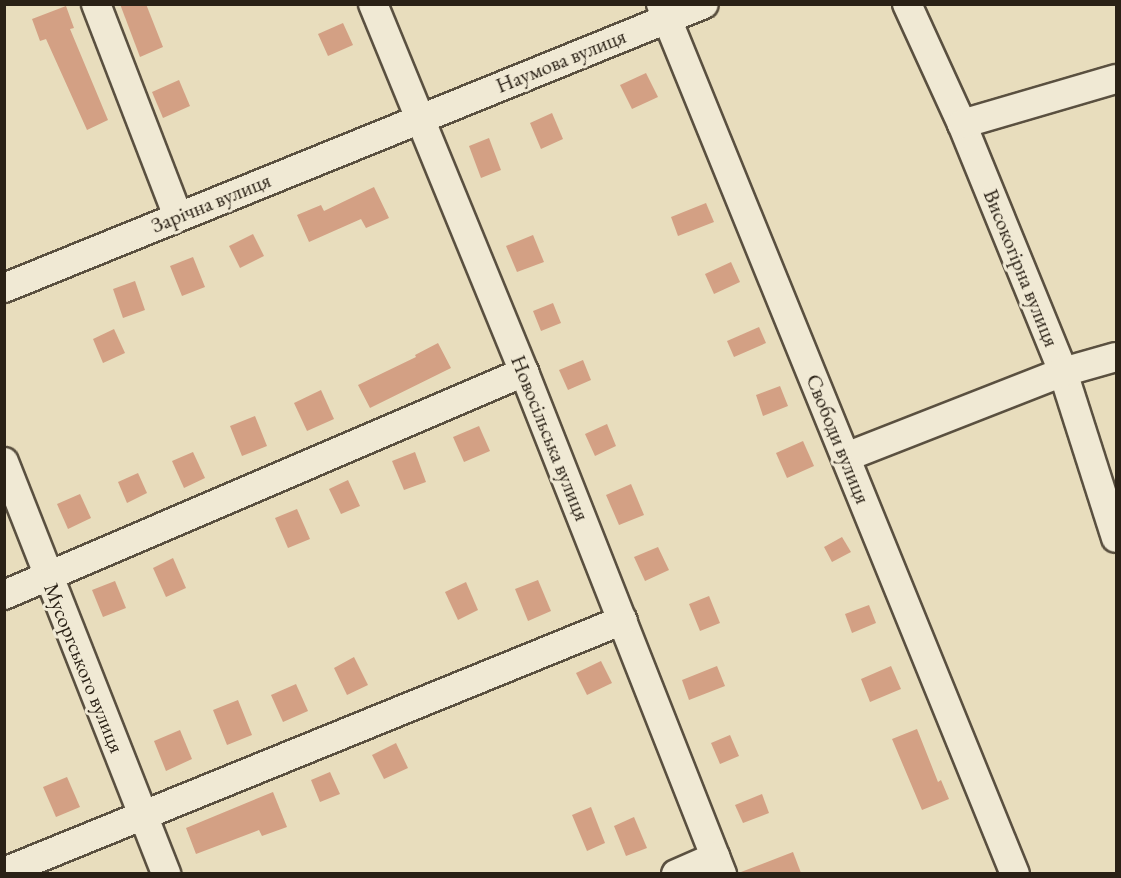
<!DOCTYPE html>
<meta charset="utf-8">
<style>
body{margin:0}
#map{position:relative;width:1121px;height:878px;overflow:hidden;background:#e8ddbd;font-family:"EB Garamond",serif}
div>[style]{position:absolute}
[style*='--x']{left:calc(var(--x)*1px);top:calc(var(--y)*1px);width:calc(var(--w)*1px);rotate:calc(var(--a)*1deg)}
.building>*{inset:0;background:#d3a084}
.roads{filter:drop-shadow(2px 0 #5a5040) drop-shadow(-2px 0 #5a5040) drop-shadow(0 2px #5a5040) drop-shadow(0 -2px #5a5040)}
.minor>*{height:28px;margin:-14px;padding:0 14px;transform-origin:14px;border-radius:14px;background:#f0e9d4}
span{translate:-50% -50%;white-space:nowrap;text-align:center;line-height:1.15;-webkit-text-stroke:6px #f0e9d4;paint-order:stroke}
.street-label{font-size:21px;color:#2a2116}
.frame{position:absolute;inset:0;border:6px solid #2a2116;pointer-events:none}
</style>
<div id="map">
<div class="building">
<i style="clip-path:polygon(120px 4px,146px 4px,163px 47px,140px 57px)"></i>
<i style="clip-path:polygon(66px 6px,74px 28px,70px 29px,108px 120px,87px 130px,46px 39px,40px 41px,32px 19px)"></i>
<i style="clip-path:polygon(343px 23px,353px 45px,328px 56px,318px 34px)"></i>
<i style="clip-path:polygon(646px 73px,658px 97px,632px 109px,620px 85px)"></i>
<i style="clip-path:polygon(179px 80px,190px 106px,163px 118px,152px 92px)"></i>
<i style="clip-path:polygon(552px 113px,563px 139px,541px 149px,530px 123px)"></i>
<i style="clip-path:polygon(489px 138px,501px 170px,481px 178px,469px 146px)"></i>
<i style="clip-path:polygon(374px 187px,389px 218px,366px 228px,361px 219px,309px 242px,297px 215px,321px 205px,324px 211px)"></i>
<i style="clip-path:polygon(706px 203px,714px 222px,678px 236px,671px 217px)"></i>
<i style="clip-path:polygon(253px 234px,264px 256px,240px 268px,229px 246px)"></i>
<i style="clip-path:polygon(533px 235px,544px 262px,517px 272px,506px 246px)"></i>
<i style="clip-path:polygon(193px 257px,205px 287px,182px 296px,170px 266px)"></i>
<i style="clip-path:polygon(731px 262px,740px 282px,714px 294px,705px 274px)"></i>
<i style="clip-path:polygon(135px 281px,145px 310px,123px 318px,113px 289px)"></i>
<i style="clip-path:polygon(553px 303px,561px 323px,541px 331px,533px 311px)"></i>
<i style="clip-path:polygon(759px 327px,766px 343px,734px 357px,727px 341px)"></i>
<i style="clip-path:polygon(114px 329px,125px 353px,103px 363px,93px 339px)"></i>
<i style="clip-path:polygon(438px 343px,451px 368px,370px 408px,358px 385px,416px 357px,415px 355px)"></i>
<i style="clip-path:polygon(583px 360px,591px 380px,568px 390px,559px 370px)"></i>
<i style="clip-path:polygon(780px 386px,788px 406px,763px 416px,756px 395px)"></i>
<i style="clip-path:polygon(321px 390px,334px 419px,307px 431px,294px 403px)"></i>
<i style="clip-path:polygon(255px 416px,267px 446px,242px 456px,230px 426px)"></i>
<i style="clip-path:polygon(607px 424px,616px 446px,595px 456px,585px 434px)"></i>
<i style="clip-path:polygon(479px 426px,490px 451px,464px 462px,453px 437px)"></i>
<i style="clip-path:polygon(803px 441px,814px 466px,787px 478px,776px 453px)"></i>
<i style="clip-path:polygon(193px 452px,205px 478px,184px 488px,172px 461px)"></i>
<i style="clip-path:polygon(415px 452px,426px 482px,404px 490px,392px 461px)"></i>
<i style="clip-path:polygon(138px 473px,147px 493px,127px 503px,118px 482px)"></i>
<i style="clip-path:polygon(348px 480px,360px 506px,341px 514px,329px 489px)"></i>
<i style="clip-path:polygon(631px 484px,644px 515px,619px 525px,606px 495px)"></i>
<i style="clip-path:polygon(80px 494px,91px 518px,68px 529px,57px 504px)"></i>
<i style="clip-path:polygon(297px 509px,310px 539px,288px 548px,275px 518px)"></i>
<i style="clip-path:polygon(842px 537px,851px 552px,832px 562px,824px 547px)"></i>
<i style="clip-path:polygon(658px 547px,669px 570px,645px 581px,634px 557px)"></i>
<i style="clip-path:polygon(173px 558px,186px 588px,166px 597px,153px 568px)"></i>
<i style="clip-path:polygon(538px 580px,551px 611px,528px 621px,515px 589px)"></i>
<i style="clip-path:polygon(115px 581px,126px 608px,103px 617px,92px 590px)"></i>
<i style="clip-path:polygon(466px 582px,478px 610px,458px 620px,445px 592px)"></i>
<i style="clip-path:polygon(709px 596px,720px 623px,700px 631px,689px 604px)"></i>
<i style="clip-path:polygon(869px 605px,876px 623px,852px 633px,845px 614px)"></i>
<i style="clip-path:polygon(354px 657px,368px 685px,347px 695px,334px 668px)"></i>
<i style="clip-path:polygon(601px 661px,612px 683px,587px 695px,576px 673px)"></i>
<i style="clip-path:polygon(717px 666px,725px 686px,689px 700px,682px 680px)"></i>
<i style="clip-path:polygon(891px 666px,901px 689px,870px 702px,861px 679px)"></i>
<i style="clip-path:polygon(296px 684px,308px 711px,283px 722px,271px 695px)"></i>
<i style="clip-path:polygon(238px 700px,252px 735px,227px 745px,213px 710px)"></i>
<i style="clip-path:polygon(917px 729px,938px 782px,941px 780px,949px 799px,922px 810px,892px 739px)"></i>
<i style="clip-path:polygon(180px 730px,192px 759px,166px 771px,154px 741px)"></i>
<i style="clip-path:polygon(730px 735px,739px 756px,720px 764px,711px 743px)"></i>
<i style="clip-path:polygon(396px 743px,408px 768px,384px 779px,372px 755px)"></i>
<i style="clip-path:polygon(330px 772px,340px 794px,320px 802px,311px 780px)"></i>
<i style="clip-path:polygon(67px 777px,80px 807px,56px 817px,43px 787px)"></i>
<i style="clip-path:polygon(273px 792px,287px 827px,262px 836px,259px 830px,196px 854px,186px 828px)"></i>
<i style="clip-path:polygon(762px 794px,769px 813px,743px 823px,735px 805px)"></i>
<i style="clip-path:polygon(591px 807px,605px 843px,587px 851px,572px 815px)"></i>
<i style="clip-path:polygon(634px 817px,647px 848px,626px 856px,614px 826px)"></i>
<i style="clip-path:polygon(793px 852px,801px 873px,742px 873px,741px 872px)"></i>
</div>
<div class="roads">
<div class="minor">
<i style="--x:96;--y:4;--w:228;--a:68.9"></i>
<i style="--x:373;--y:4;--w:398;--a:67.7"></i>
<i style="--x:524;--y:372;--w:540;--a:68.47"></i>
<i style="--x:661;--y:4;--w:939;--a:67.86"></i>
<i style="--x:907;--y:4;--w:132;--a:65.4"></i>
<i style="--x:962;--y:124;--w:268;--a:67.8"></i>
<i style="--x:1063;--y:372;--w:174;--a:72.3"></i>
<i style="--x:962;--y:124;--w:160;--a:-16.3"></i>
<i style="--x:4;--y:288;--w:755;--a:-22.08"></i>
<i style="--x:846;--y:457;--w:233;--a:-21.4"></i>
<i style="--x:1063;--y:372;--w:55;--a:-15.8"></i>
<i style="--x:4;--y:462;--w:443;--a:68.5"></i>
<i style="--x:4;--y:595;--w:566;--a:-23.21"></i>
<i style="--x:4;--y:872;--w:668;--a:-22.15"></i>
<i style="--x:676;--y:874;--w:43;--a:-23.6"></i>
</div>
</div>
<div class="street-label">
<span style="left:561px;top:61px;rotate:-22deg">Наумова вулиця</span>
<span style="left:211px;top:203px;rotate:-22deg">Зарічна вулиця</span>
<span style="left:1021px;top:268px;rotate:68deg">Високогірна вулиця</span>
<span style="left:550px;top:438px;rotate:68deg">Новосільська вулиця</span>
<span style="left:838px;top:439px;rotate:68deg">Свободи вулиця</span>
<span style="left:84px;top:668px;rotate:68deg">Мусоргського вулиця</span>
</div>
<div class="frame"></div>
</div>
